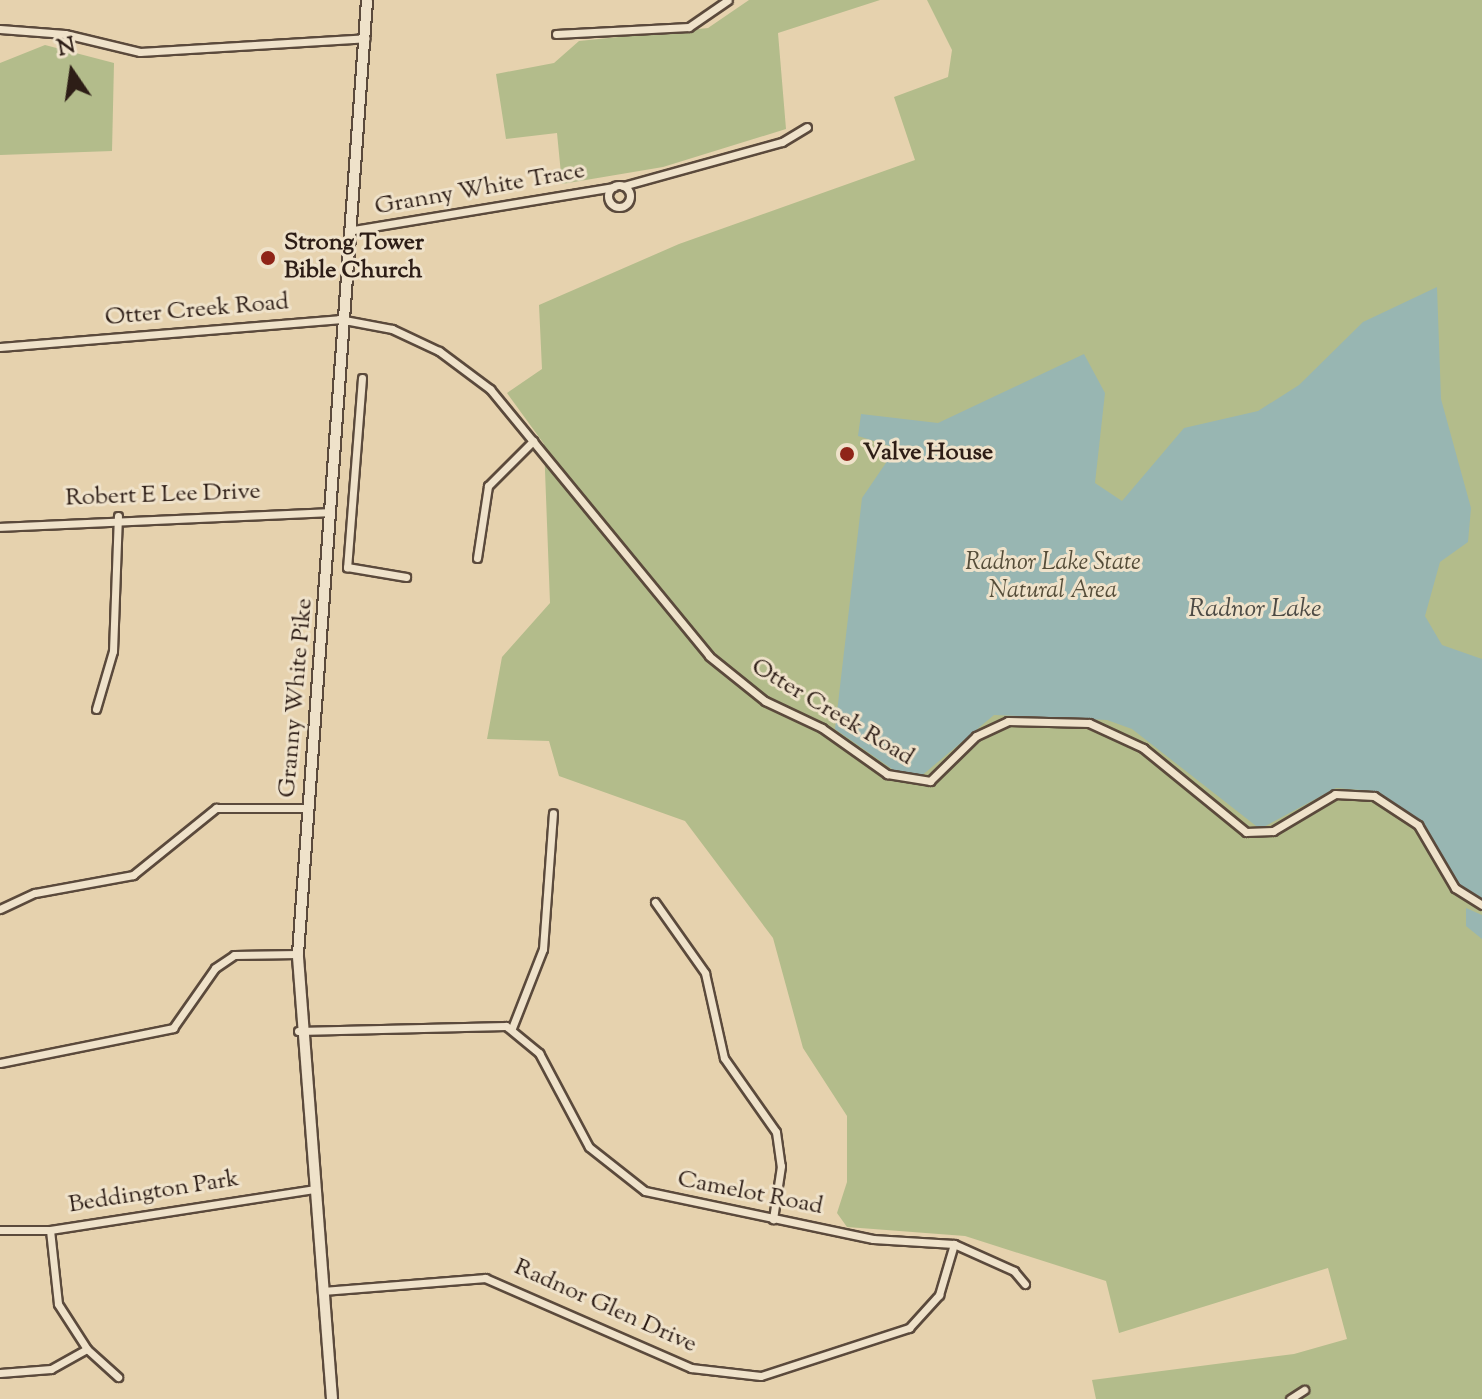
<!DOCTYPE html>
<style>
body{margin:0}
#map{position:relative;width:1482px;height:1399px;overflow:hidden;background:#e6d2ae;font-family:"Sorts Mill Goudy",serif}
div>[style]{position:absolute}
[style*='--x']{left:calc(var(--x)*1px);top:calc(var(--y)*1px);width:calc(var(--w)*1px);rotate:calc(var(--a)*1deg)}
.green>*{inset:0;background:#b3bc8b}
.water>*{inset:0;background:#98b6b2}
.roads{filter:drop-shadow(2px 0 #5b4a3c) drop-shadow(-2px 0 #5b4a3c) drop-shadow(0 2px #5b4a3c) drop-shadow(0 -2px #5b4a3c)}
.street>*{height:7px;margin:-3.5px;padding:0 3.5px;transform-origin:3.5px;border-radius:3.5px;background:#efe2ca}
.street>.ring{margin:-3.5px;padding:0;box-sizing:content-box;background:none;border:7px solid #efe2ca;border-radius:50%}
.secondary>*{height:10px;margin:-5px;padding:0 5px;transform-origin:5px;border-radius:5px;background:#efe2ca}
.dots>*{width:22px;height:22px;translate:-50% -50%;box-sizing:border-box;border:4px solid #efe2ca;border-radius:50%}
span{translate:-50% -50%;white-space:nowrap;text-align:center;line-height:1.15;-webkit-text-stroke:6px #efe2ca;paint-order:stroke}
.street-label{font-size:24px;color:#2d1d16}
.poi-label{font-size:24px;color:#2d1d16;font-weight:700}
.left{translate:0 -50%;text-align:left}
.park-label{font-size:24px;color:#554d39;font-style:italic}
.water-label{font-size:26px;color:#4d4b45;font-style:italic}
.north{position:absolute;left:32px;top:32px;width:80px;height:80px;-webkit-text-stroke:6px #efe2ca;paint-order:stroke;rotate:347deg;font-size:22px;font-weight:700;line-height:32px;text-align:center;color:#2d1d16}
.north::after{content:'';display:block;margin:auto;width:28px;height:36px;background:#2d1d16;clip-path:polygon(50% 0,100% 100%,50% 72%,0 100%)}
</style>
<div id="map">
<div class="green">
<i style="clip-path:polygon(749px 0,880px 0,778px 33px,786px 129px,663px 167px,562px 184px,557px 133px,506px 139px,496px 74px,554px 63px,579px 41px,708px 28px)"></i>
<i style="clip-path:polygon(927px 0,1482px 0,1482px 1399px,1096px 1399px,1092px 1380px,1294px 1354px,1347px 1339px,1328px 1268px,1119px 1333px,1106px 1281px,965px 1236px,847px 1227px,837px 1213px,847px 1182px,847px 1116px,803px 1048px,773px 938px,685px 821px,559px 776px,549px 741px,487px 739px,502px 657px,550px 603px,544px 444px,507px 393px,542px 369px,539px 305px,679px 244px,915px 160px,894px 97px,948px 77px,952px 50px)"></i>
<i style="clip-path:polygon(45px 45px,114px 63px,112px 151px,0 155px,0 63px)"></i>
</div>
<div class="water">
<i style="clip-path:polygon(1437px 287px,1441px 399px,1471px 508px,1468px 542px,1440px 562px,1425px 616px,1442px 645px,1482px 659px,1482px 900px,1458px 886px,1417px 819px,1373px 791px,1336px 788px,1260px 829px,1132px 729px,1107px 720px,994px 715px,920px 777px,902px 776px,835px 729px,862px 498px,896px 448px,858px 436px,861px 414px,938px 423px,1084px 354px,1105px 393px,1095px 483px,1122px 501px,1184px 428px,1258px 411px,1299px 385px,1363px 322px)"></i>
<i style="clip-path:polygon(1466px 908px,1482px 915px,1482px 939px,1466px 926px)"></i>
</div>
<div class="roads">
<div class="street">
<i style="--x:0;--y:29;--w:65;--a:4.4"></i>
<i style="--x:65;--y:34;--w:77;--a:13.5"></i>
<i style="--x:140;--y:52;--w:226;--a:-3.5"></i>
<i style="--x:556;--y:34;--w:133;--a:-3"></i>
<i style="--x:689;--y:27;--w:47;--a:-34.7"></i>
<i class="ring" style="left:608px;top:185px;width:15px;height:15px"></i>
<i style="--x:623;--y:186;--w:165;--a:-15.5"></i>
<i style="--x:782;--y:142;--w:29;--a:-31"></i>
<i style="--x:354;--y:230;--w:263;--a:-9.4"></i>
<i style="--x:0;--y:347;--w:340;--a:-4.7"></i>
<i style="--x:339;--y:319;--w:54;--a:10.7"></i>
<i style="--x:392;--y:329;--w:52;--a:25.1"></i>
<i style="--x:439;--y:351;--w:64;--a:36.7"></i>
<i style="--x:490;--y:389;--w:345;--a:50.6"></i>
<i style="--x:709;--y:656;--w:72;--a:38.8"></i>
<i style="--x:765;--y:701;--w:63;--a:25.3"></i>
<i style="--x:822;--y:728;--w:80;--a:35.3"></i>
<i style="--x:887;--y:774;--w:44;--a:9.2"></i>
<i style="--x:930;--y:781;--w:64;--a:-44.4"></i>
<i style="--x:976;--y:736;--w:35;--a:-25"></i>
<i style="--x:1008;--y:721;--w:81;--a:1.4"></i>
<i style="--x:1089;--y:723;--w:60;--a:24.8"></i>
<i style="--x:1143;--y:748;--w:133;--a:39.2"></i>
<i style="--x:1246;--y:832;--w:27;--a:-2"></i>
<i style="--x:1273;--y:831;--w:72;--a:-30.8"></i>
<i style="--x:1335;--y:794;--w:39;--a:3"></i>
<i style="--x:1374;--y:796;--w:53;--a:33.4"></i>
<i style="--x:1418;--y:825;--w:73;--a:59.6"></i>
<i style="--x:1455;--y:888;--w:32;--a:32"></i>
<i style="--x:362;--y:378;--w:190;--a:94.5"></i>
<i style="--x:347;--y:567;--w:60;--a:9.6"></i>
<i style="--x:0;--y:527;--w:329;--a:-2.6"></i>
<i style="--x:477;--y:558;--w:73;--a:-81.3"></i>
<i style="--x:488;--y:486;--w:64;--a:-45"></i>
<i style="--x:96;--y:709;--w:60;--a:-73.7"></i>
<i style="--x:113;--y:651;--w:135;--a:-87.9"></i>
<i style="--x:655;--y:902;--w:87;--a:54.8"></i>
<i style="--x:705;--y:973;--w:87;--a:77.4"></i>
<i style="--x:724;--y:1058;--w:90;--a:54.9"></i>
<i style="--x:776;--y:1132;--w:34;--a:82"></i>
<i style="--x:781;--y:1166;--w:54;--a:98.6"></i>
<i style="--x:0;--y:909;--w:38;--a:-25"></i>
<i style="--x:35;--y:893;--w:100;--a:-10.4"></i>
<i style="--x:133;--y:875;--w:107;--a:-38.9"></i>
<i style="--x:216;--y:808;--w:92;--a:0"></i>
<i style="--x:512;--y:1028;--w:85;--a:-68.6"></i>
<i style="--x:543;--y:949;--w:136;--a:-85.8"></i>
<i style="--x:298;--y:1031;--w:208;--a:-1.4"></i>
<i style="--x:506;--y:1026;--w:43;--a:39.3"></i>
<i style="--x:539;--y:1053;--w:106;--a:62"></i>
<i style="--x:589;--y:1147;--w:71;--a:38.2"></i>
<i style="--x:645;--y:1191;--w:233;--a:11.9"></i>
<i style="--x:873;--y:1239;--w:81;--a:3.5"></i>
<i style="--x:954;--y:1244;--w:66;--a:24.2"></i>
<i style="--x:1014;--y:1271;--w:17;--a:50"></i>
<i style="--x:0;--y:1063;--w:177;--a:-11.4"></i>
<i style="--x:173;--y:1028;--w:73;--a:-55"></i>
<i style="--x:215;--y:968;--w:23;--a:-34"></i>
<i style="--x:234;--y:955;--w:64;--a:-0.9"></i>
<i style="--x:0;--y:1230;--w:50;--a:0"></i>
<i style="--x:50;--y:1230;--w:267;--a:-8.8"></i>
<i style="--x:50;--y:1230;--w:74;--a:83.8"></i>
<i style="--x:58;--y:1304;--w:54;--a:57.2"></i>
<i style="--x:87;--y:1349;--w:42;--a:42.1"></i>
<i style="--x:323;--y:1291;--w:163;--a:-4.6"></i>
<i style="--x:485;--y:1278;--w:225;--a:23.6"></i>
<i style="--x:691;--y:1368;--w:70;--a:6.5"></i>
<i style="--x:761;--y:1376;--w:156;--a:-18"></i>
<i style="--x:909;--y:1328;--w:45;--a:-47.7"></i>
<i style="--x:939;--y:1295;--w:53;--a:-73.6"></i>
<i style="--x:0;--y:1373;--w:51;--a:-4.5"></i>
<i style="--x:51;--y:1369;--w:41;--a:-29.1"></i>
<i style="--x:1290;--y:1399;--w:17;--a:-33"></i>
</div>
<div class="secondary">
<i style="--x:332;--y:1399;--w:446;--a:-94.4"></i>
<i style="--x:298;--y:954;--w:956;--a:-85.86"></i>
</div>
</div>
<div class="dots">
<i style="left:268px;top:258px;background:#8f2418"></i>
<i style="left:847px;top:454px;background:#8f2418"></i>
</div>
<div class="street-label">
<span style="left:480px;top:190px;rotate:-10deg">Granny White Trace</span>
<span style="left:197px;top:311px;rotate:-5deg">Otter Creek Road</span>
<span style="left:163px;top:496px;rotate:-2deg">Robert E Lee Drive</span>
<span style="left:297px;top:698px;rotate:-85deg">Granny White Pike</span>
<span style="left:832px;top:713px;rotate:31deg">Otter Creek Road</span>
<span style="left:154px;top:1193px;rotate:-9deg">Beddington Park</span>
<span style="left:750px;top:1194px;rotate:11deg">Camelot Road</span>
<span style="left:605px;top:1307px;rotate:24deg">Radnor Glen Drive</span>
</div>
<div class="poi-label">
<span class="left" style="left:284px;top:258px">Strong Tower<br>Bible Church</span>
<span class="left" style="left:863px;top:454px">Valve House</span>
</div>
<div class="park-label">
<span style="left:1053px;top:578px">Radnor Lake State<br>Natural Area</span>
</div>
<div class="water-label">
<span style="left:1255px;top:610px">Radnor Lake</span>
</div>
<div class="north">N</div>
</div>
